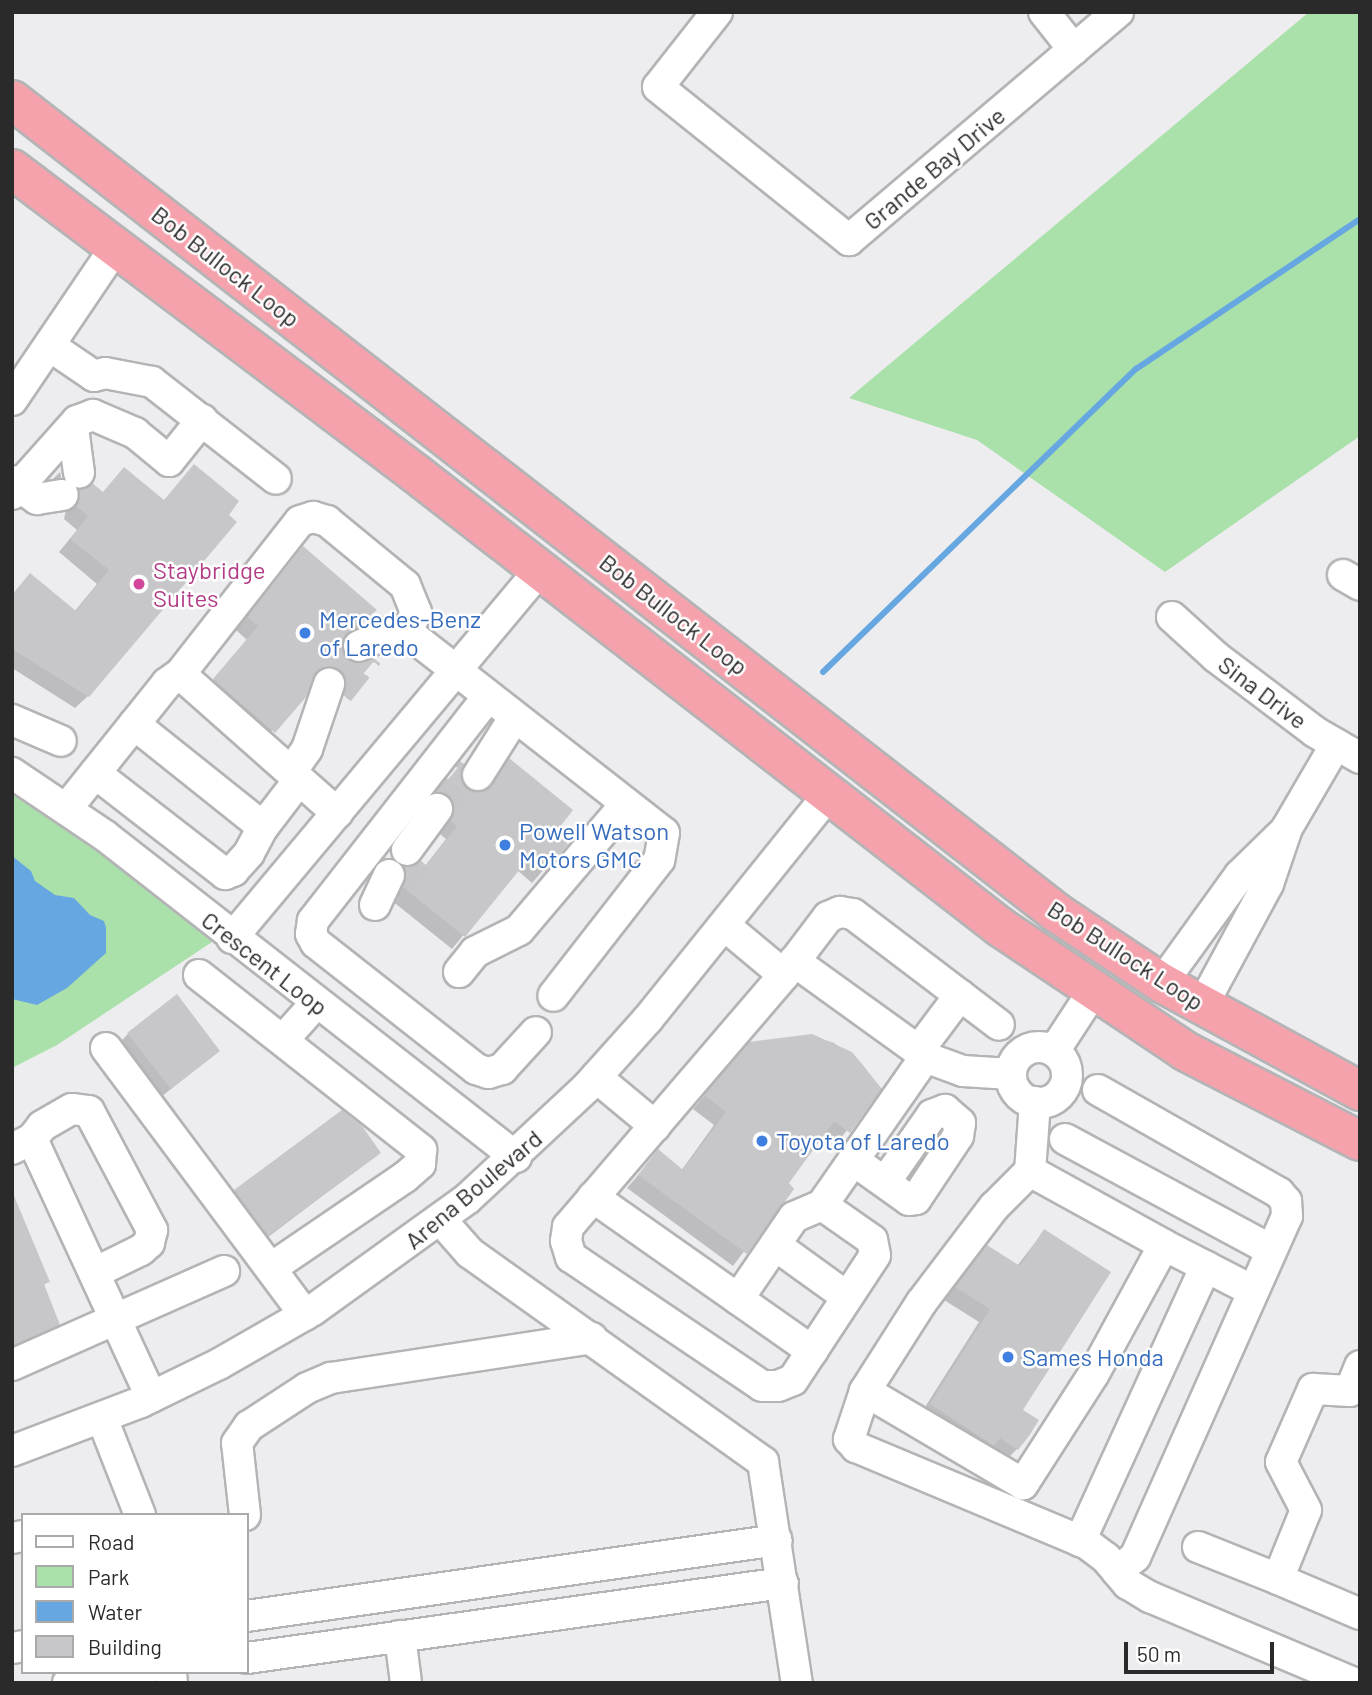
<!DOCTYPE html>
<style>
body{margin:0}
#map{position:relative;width:1372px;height:1695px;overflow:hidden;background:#ededef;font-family:Barlow,sans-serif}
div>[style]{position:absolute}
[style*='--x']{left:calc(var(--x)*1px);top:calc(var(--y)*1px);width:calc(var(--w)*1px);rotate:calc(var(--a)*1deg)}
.green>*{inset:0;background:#aae1aa}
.water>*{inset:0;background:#66a7e1}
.shadow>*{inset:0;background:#0003}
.stream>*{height:6px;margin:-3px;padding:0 3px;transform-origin:3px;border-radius:3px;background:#66a7e1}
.building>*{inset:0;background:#c7c6c8}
.minor-tunnel>*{height:30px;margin-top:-15px;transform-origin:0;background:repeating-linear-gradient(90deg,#c6c6c8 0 30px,transparent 0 45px)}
.roads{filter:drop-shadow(2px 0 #b4b4b6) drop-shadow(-2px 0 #b4b4b6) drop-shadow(0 2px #b4b4b6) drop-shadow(0 -2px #b4b4b6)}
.minor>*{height:30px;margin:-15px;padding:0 15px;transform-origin:15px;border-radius:15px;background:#fff}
.minor>.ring{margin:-15px;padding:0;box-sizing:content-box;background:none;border:30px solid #fff;border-radius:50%}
.highway>*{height:38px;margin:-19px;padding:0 19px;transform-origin:19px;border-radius:19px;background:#f5a2ac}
.dots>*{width:19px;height:19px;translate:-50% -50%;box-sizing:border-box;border:4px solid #fff;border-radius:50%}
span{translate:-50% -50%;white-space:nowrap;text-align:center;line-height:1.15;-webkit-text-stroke:5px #fff;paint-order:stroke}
.street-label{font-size:24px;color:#2a2a2a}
.hotel-label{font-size:24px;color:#b23c85}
.left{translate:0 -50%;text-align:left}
.shop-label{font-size:24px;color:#366cbe}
.frame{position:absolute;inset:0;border:14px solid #2a2a2a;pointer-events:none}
.legend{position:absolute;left:21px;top:1513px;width:228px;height:161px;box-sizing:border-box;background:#fff;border:2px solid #aaa;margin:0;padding:9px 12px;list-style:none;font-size:21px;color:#2a2a2a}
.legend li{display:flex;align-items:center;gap:14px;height:35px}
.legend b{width:35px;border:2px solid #aaa}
.scale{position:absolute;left:1124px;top:1642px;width:150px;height:32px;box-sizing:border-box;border:4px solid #2a2a2a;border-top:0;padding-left:9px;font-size:21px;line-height:24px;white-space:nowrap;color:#2a2a2a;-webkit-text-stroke:5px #fff;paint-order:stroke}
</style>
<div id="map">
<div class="green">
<i style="clip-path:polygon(1309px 12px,1360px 12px,1360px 436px,1165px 572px,977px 440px,849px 398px)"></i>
<i style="clip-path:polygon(12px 784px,218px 938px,57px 1045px,12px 1068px)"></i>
</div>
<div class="water">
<i style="clip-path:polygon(12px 856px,31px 871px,35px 881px,55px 895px,74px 898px,90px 915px,104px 921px,106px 928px,106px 953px,67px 988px,37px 1005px,12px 999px)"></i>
</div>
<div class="shadow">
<i style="clip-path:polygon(194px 466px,88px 696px,75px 708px,12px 668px,12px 595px,74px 612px,97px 584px,59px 552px,77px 530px,64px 519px,67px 505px,80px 492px,102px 494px,124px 469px,163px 502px)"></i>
<i style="clip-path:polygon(60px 472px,61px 477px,48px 490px,48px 484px)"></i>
<i style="clip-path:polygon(303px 548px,375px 610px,340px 645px,348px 662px,372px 662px,333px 705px,321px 679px,311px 681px,261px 744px,202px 693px,247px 640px,236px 630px)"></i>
<i style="clip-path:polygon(509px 761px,552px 833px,566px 844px,532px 883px,517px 870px,452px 949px,391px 900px,392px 882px,405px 869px,425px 866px,446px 839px,439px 833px,441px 814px,428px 805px,450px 777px,461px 767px,461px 783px,469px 792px,484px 792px)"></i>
<i style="clip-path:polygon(128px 1034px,218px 1051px,161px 1097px,119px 1043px)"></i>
<i style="clip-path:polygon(812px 1036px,834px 1043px,862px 1064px,880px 1089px,836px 1144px,822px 1134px,786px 1183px,791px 1189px,733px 1266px,627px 1188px,658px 1152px,681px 1171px,714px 1125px,693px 1109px,737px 1057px)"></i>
<i style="clip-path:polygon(379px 1153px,255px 1247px,223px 1204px,235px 1191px)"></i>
<i style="clip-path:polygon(12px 1199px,48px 1281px,43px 1286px,58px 1324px,45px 1337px,12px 1351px)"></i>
<i style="clip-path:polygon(1044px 1231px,1017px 1449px,1004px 1462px,918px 1418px,979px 1322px,944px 1300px,988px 1247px,1017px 1266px)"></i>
</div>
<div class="stream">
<i style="--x:823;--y:672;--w:436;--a:-44.1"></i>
<i style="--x:1136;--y:369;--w:270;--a:-33.8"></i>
</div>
<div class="building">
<i style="clip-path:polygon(194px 464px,239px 501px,229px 515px,237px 522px,89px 697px,12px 649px,12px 595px,30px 573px,76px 611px,109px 570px,70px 539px,88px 516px,76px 506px,79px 490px,92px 483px,103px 492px,124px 467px,164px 500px)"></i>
<i style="clip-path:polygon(303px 546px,377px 610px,345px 635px,342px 645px,350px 661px,375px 660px,344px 696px,346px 681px,342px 672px,334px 667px,318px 670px,306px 697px,275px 733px,213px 679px,258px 626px,247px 617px)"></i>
<i style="clip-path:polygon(509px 758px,573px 810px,555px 833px,568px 844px,546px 871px,529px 858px,465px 937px,403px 887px,404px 867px,421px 861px,426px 865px,457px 826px,450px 820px,453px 801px,439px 792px,462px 762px,462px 782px,478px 792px,492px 785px)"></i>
<i style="clip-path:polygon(177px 994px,220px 1051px,171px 1089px,127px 1033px)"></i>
<i style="clip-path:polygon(812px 1034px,852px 1052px,882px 1089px,850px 1133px,834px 1121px,789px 1183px,794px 1189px,747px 1254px,638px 1175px,658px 1149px,683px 1170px,726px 1112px,704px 1095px,749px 1042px)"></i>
<i style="clip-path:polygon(342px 1110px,362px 1126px,381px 1153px,268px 1236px,234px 1190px)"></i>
<i style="clip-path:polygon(12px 1191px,50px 1282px,44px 1284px,60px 1325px,12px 1346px)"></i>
<i style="clip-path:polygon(1044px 1229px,1111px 1272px,1023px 1410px,1039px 1420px,1029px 1436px,1018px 1450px,1000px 1438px,994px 1446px,930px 1404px,990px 1309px,955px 1287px,987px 1245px,1020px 1266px)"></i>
</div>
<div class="minor-tunnel">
<i style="--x:339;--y:692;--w:48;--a:-51.7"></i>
<i style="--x:437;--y:809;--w:52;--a:-52"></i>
<i style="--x:399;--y:883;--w:31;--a:-54"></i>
</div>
<div class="roads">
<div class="minor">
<i style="--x:717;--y:12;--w:95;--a:128.2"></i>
<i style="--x:658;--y:87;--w:245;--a:38.7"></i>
<i style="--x:849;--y:240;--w:353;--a:-40.3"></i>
<i style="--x:1044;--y:12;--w:48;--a:51.7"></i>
<i style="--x:50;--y:346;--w:53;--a:34.3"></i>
<i style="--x:94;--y:376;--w:11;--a:-15"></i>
<i style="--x:105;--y:373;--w:48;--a:10.8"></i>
<i style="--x:152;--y:382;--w:157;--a:38"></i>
<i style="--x:12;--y:400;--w:184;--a:-55.9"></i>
<i style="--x:73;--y:428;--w:45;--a:82.4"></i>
<i style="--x:12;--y:481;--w:31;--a:36"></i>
<i style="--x:37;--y:499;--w:26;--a:-9"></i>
<i style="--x:12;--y:494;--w:98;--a:-48.3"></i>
<i style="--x:77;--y:421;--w:17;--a:-21"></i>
<i style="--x:93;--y:415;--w:46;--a:23.2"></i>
<i style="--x:135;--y:433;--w:44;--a:39.5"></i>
<i style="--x:169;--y:461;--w:53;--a:-51.2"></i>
<i style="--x:1343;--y:575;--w:20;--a:30"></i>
<i style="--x:1172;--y:617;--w:59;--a:42.3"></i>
<i style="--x:1216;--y:657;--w:124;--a:37.1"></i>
<i style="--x:1315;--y:732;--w:52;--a:30"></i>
<i style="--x:359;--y:646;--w:31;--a:-25"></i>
<i style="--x:387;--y:633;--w:20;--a:-3"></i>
<i style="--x:180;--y:674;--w:194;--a:-51.9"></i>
<i style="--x:300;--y:521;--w:14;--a:-17"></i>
<i style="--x:313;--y:517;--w:15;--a:16"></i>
<i style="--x:327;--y:521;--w:101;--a:39.4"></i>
<i style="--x:405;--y:585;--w:29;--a:68"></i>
<i style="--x:416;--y:612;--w:22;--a:114"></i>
<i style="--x:407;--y:632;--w:326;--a:38"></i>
<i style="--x:664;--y:833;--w:27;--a:100"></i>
<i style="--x:659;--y:860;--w:172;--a:127.9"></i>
<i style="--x:487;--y:698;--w:283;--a:128"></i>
<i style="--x:313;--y:921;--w:13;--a:99"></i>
<i style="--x:311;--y:934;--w:10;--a:61"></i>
<i style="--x:316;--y:943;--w:204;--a:38.2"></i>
<i style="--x:476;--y:1069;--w:13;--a:18"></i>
<i style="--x:488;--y:1073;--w:15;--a:-16"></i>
<i style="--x:502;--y:1069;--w:50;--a:-47.4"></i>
<i style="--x:12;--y:720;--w:53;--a:23.2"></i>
<i style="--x:134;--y:724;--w:165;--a:38.6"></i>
<i style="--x:263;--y:827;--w:59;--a:-52.5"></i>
<i style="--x:291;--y:772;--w:28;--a:-55"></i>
<i style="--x:307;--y:749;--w:69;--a:-71.3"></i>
<i style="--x:12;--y:773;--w:111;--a:34"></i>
<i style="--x:104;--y:835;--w:523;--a:38.01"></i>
<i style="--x:95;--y:773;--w:165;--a:37.8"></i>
<i style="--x:225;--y:874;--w:9;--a:-21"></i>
<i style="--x:233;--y:871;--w:24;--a:-48"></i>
<i style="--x:249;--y:853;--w:30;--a:-62"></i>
<i style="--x:478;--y:775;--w:67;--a:-57.7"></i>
<i style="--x:67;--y:808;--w:160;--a:-51.3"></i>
<i style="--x:167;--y:683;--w:16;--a:-35"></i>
<i style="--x:180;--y:674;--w:210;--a:41.5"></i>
<i style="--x:407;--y:850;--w:51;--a:-53.8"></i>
<i style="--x:375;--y:905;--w:33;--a:-65"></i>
<i style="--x:724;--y:925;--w:78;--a:39.8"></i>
<i style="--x:784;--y:975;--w:332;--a:130.6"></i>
<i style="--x:568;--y:1227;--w:14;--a:98"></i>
<i style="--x:566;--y:1241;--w:17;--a:73"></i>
<i style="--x:571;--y:1257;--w:230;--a:34"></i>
<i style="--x:762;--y:1386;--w:16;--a:0"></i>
<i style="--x:778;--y:1386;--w:16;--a:-22"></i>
<i style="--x:793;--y:1380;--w:149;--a:-56.7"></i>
<i style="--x:875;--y:1255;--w:15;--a:-101"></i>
<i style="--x:872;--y:1240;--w:61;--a:-145"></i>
<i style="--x:232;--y:938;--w:480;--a:-50.1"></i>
<i style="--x:794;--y:961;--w:168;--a:35.8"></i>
<i style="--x:930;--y:1059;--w:35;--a:20"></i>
<i style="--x:963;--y:1071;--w:48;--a:3.6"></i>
<i style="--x:459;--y:972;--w:26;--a:-51"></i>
<i style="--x:475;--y:952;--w:49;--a:-26.6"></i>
<i style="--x:519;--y:930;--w:165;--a:-49.7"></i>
<i style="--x:199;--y:975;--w:283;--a:38.2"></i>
<i style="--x:421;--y:1150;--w:14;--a:94"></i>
<i style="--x:420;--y:1164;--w:20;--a:139"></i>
<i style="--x:405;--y:1177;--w:162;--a:145.8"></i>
<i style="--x:784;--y:975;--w:73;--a:-52.8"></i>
<i style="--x:828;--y:917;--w:13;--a:-23"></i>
<i style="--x:840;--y:912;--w:13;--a:9"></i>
<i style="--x:853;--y:914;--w:183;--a:37.2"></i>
<i style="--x:1162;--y:983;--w:133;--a:-54.2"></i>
<i style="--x:1240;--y:875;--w:59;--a:-44.3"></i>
<i style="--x:1202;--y:1006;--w:139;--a:-61.6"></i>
<i style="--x:1268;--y:884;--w:59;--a:-71.3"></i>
<i style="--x:1287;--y:828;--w:97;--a:-59.7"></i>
<i style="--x:283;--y:1040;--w:50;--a:-48.3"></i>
<i class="ring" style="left:1011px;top:1047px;width:26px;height:26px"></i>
<i style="--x:106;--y:1048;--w:333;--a:53.3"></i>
<i style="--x:918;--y:1051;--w:70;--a:-53.1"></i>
<i style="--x:1054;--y:1051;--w:69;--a:-56.8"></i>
<i style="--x:596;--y:1077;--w:77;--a:39.7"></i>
<i style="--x:1098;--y:1090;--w:208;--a:29.6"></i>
<i style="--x:1279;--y:1193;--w:11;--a:49"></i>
<i style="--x:1286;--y:1201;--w:15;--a:86"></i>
<i style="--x:1287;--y:1216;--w:373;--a:114"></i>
<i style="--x:1135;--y:1557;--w:23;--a:142"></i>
<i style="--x:1035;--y:1102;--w:69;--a:94.1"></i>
<i style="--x:1030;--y:1171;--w:153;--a:28.9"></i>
<i style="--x:1164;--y:1245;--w:148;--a:118.6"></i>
<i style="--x:1093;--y:1375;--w:130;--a:122.7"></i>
<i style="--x:1023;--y:1484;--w:183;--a:-149.5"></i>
<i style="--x:865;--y:1391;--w:51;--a:108.4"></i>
<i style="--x:849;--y:1439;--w:11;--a:49"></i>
<i style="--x:856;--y:1447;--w:249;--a:22.7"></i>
<i style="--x:1086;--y:1543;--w:25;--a:37"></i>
<i style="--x:1106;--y:1558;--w:34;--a:50"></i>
<i style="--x:1128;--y:1584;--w:26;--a:31"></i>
<i style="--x:1150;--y:1597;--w:221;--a:22.9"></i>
<i style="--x:32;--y:1139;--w:16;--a:-52"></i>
<i style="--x:42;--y:1126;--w:34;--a:-30"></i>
<i style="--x:72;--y:1109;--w:17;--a:7"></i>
<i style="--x:89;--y:1111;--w:135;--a:62.1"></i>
<i style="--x:152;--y:1230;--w:13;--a:103"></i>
<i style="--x:149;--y:1243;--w:11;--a:139"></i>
<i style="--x:141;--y:1250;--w:52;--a:153.9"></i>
<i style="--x:1065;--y:1139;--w:234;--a:28.3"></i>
<i style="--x:12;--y:1149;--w:22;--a:-27"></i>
<i style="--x:32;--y:1139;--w:284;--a:65.2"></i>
<i style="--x:853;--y:1160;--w:69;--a:35.5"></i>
<i style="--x:909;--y:1200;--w:7;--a:-8"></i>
<i style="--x:916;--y:1199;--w:76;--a:-56.3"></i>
<i style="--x:958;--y:1136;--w:13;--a:-81"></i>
<i style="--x:960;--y:1123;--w:20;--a:-139"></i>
<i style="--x:945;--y:1110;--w:14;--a:159"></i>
<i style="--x:932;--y:1115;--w:82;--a:125"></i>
<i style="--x:593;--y:1197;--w:268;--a:35.1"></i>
<i style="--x:440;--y:1219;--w:45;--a:48.6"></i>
<i style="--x:470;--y:1253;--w:360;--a:35.5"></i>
<i style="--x:763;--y:1462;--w:224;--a:81.3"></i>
<i style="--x:775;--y:1245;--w:89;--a:35.8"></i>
<i style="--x:1164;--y:1245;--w:100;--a:27.3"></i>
<i style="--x:738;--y:1299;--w:99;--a:-55.7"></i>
<i style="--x:794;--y:1217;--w:30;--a:-23"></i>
<i style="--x:822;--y:1205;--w:182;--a:-55.1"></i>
<i style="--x:12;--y:1365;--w:232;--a:-23.9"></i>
<i style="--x:865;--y:1391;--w:104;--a:-57.5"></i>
<i style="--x:921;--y:1303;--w:121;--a:-52.8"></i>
<i style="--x:994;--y:1207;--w:51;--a:-45"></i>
<i style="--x:102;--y:1418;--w:104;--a:68.6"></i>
<i style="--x:12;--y:1451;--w:138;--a:-20.8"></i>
<i style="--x:141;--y:1402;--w:87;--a:-26"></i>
<i style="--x:219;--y:1364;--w:108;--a:-29.9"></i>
<i style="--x:313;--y:1310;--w:190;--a:-35.8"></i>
<i style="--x:467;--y:1199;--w:164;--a:-43"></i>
<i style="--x:587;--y:1087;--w:91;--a:-48.1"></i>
<i style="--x:648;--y:1019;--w:289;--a:-51.2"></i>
<i style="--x:245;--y:1515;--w:72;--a:-96.3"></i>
<i style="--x:237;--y:1443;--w:21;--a:-55"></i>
<i style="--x:249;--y:1426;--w:69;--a:-33.2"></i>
<i style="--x:307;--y:1388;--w:26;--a:-23"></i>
<i style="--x:331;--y:1378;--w:264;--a:-8.7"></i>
<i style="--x:12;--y:1538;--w:11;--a:-10"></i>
<i style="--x:1080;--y:1541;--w:302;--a:-65.4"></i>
<i style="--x:1198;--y:1547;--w:86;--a:21.8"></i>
<i style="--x:1278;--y:1579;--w:74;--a:-67.9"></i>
<i style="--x:1306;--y:1510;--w:54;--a:-117.5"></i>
<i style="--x:1281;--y:1462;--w:80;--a:-66.3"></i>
<i style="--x:1313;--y:1389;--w:37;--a:3"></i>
<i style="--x:1350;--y:1391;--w:27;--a:-68"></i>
<i style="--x:1278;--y:1579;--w:89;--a:23.1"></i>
<i style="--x:247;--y:1616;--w:535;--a:-8.16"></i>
<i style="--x:400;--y:1636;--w:47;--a:82.7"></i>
<i style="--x:12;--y:1648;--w:11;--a:-10"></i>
<i style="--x:247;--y:1658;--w:541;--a:-7.97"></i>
<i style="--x:171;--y:1672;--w:11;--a:85"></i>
<i style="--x:68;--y:1683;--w:77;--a:-8.2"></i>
</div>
<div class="highway">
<i style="--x:12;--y:100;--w:1324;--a:37.88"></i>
<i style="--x:1057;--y:913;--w:126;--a:33.7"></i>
<i style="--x:1162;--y:983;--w:226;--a:28.6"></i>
<i style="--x:12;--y:169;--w:505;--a:37.03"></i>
<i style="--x:415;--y:473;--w:741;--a:37.81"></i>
<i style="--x:1000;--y:927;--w:223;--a:33.8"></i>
<i style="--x:1185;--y:1051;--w:197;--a:27.2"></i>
</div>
</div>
<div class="dots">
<i style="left:139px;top:584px;background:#d1479c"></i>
<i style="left:305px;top:633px;background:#3f7fe0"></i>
<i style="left:505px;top:845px;background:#3f7fe0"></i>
<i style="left:762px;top:1141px;background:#3f7fe0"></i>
<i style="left:1008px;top:1357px;background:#3f7fe0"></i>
</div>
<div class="street-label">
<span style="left:934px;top:168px;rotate:-40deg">Grande Bay Drive</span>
<span style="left:226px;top:266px;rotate:38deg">Bob Bullock Loop</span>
<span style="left:674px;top:614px;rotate:38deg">Bob Bullock Loop</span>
<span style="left:1263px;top:692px;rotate:37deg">Sina Drive</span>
<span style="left:1126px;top:955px;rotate:33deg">Bob Bullock Loop</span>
<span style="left:265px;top:963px;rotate:38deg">Crescent Loop</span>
<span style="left:473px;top:1189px;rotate:-40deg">Arena Boulevard</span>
</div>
<div class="hotel-label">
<span class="left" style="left:153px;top:584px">Staybridge<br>Suites</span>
</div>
<div class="shop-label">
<span class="left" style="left:319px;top:633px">Mercedes-Benz<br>of Laredo</span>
<span class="left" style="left:519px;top:845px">Powell Watson<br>Motors GMC</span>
<span class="left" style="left:776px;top:1141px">Toyota of Laredo</span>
<span class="left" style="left:1022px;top:1357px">Sames Honda</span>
</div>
<div class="frame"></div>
<ul class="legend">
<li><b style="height:9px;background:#fff"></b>Road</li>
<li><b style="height:19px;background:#aae1aa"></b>Park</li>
<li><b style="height:19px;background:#66a7e1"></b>Water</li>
<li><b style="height:19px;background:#c7c6c8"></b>Building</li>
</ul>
<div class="scale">50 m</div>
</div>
